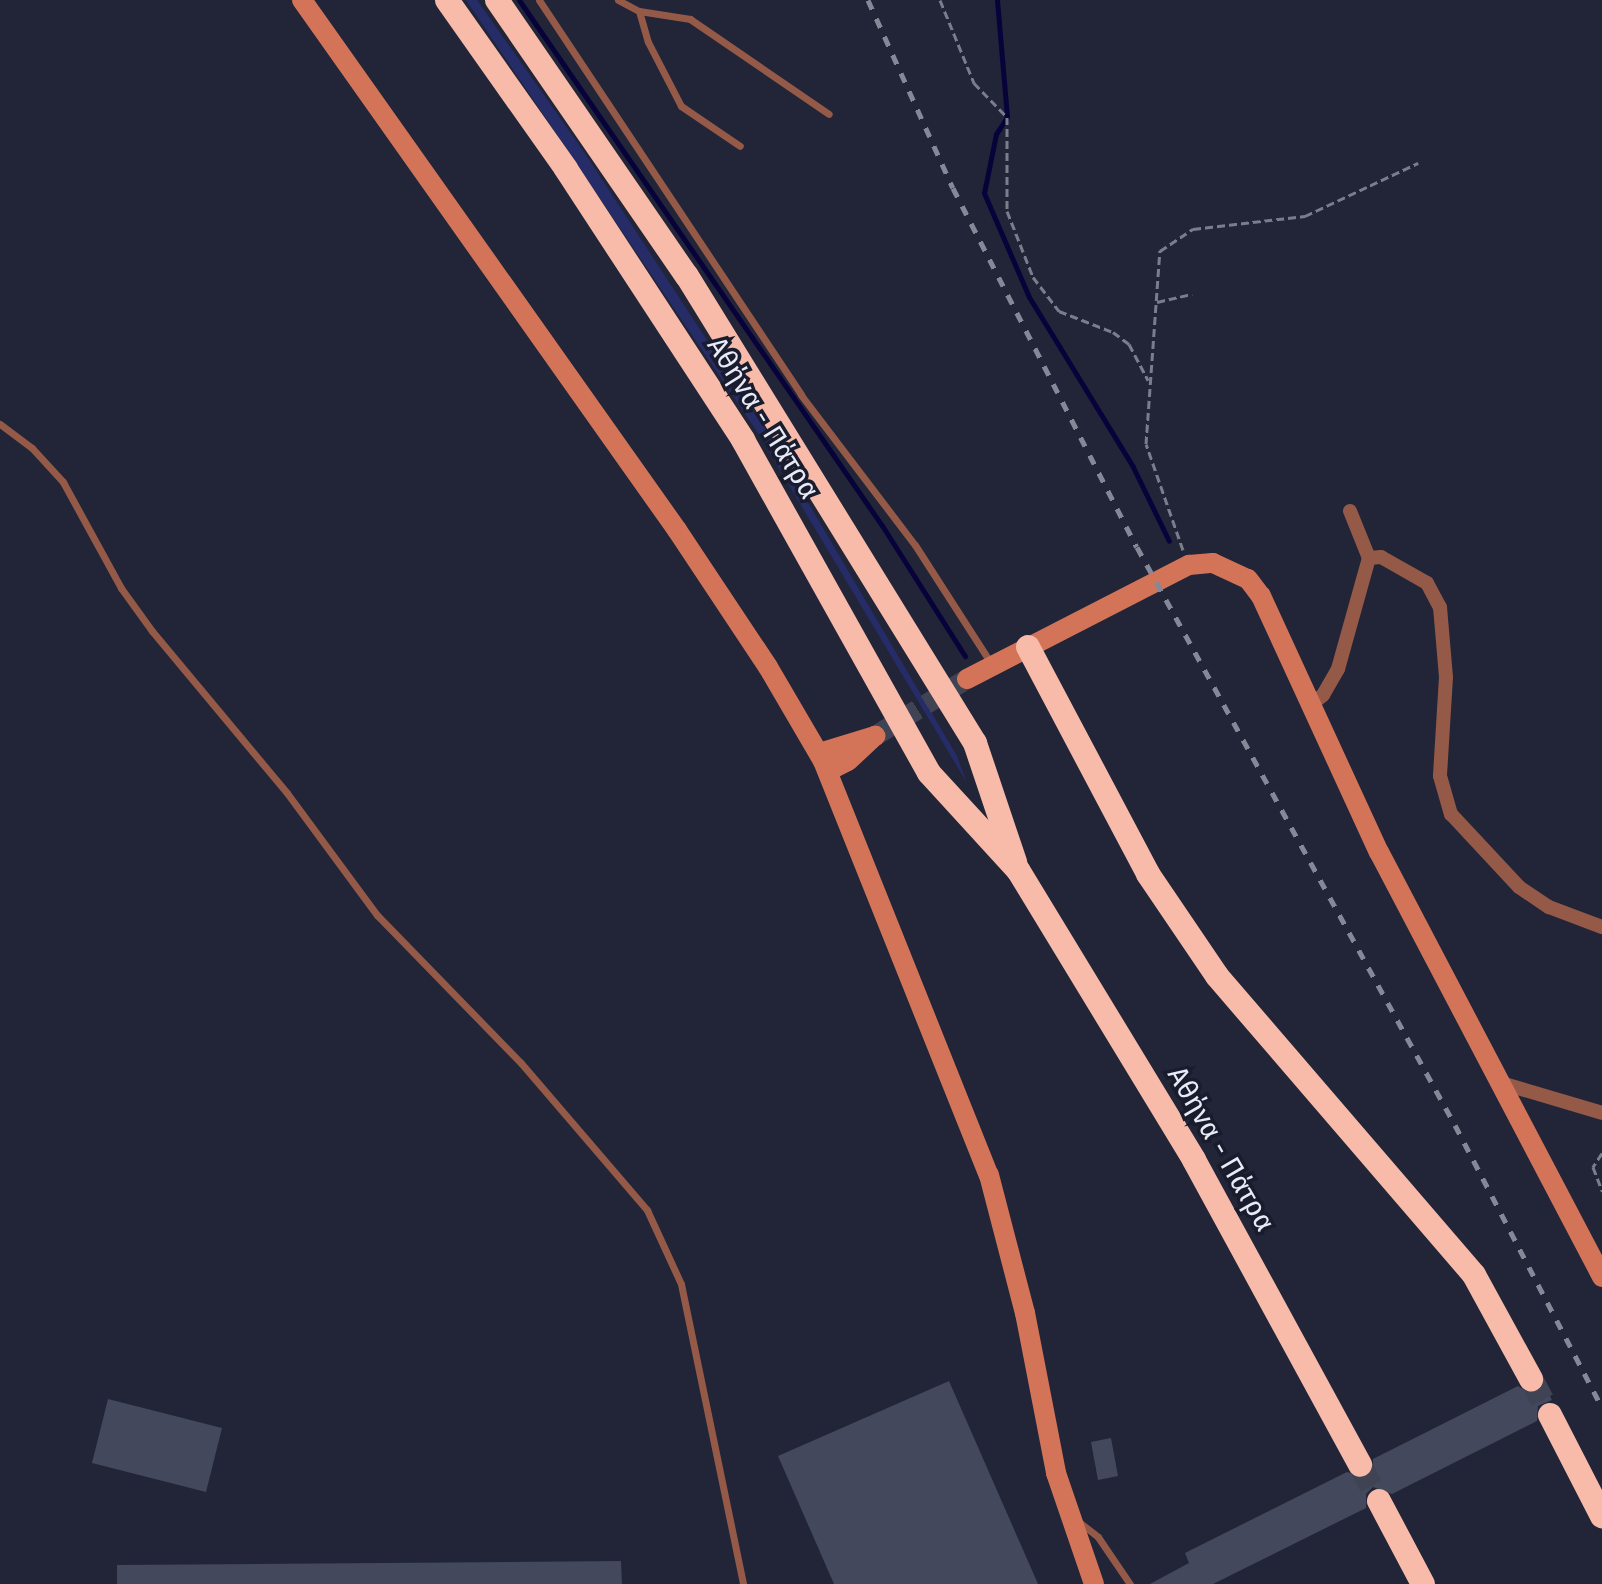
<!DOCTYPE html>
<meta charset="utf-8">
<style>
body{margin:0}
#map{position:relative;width:1602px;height:1584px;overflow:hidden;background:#212537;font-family:"Fira Sans",sans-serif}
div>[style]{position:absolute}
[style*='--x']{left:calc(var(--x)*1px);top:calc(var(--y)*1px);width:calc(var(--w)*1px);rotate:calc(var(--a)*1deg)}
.green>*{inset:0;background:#252c68}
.stream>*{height:5px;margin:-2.5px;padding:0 2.5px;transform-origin:2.5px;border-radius:2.5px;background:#08023a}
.building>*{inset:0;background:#43485c}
.secondary-tunnel>*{height:20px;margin-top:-10px;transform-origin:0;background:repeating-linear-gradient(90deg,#3f4354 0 20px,transparent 0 30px)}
.highway-tunnel>*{height:24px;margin-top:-12px;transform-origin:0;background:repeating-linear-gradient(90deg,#3f4354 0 24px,transparent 0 36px)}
.path>*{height:3px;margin-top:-1.5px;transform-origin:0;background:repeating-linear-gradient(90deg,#797d8c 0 8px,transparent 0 12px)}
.lane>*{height:7px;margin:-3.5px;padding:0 3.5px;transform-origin:3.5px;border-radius:3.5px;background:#955948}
.street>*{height:14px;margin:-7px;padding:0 7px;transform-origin:7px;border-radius:7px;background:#955948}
.secondary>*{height:20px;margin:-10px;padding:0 10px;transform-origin:10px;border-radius:10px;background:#d37459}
.highway>*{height:24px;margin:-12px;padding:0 12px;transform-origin:12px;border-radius:12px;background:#f8bbaa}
.rail>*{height:5px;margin-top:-2.5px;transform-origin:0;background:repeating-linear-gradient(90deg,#858897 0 10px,transparent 0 20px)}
span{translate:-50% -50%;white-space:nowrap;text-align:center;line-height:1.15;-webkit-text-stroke:7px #181c2d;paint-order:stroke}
.street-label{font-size:28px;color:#e8ebf7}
</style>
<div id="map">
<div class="green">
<i style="clip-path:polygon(466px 0,477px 0,586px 155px,763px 426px,957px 756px,967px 783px,756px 430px)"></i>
</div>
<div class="stream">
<i style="--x:519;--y:0;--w:640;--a:55.37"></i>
<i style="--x:883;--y:527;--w:153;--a:57.6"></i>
<i style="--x:997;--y:0;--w:117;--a:85.1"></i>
<i style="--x:1007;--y:117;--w:20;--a:123"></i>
<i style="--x:996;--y:134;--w:60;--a:101.5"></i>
<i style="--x:984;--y:193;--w:113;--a:66.6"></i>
<i style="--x:1029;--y:297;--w:199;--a:58.5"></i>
<i style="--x:1133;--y:467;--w:82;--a:64.1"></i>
</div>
<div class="building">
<i style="clip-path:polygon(949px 1381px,1038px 1584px,834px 1584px,778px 1456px)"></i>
<i style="clip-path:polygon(1544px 1385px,1552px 1400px,1538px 1406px,1537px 1421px,1392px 1494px,1373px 1487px,1366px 1494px,1366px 1508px,1213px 1584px,1150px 1584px,1189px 1563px,1185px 1553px,1347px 1472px,1366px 1478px,1373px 1472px,1373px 1459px,1518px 1386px,1531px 1394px)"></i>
<i style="clip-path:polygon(108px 1399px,222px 1428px,206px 1492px,92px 1463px)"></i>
<i style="clip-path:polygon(1111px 1438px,1118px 1476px,1098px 1480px,1091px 1442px)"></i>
<i style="clip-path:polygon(621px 1561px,622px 1584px,117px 1584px,117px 1565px)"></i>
</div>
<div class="secondary-tunnel">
<i style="--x:875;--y:736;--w:108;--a:-31.8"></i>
</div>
<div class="highway-tunnel">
<i style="--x:1531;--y:1379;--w:41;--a:62.2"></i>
<i style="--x:1360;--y:1465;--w:41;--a:62.2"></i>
</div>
<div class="path">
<i style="--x:940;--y:0;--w:90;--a:67.7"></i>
<i style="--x:974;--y:83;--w:47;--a:45.9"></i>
<i style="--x:1007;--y:117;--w:94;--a:90"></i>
<i style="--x:1007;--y:211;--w:71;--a:68.5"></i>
<i style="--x:1033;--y:277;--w:43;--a:52.6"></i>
<i style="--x:1059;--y:311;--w:58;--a:21.3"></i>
<i style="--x:1113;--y:332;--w:20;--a:37"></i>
<i style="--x:1129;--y:344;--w:41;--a:62.2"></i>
<i style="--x:1157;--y:302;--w:36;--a:-13"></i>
<i style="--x:1183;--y:550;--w:112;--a:-109.2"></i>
<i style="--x:1146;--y:444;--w:194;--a:-85.9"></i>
<i style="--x:1160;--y:251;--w:40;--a:-34"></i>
<i style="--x:1193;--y:229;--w:113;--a:-6.6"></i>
<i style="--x:1305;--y:216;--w:125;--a:-25.1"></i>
<i style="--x:1602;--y:1153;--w:17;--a:123"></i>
<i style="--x:1593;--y:1167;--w:26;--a:69"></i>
</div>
<div class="lane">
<i style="--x:539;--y:0;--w:474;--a:56.4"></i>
<i style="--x:801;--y:395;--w:188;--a:52.8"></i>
<i style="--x:915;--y:545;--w:139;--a:57.3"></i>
<i style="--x:618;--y:0;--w:24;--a:28"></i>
<i style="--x:639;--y:11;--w:52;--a:8.9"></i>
<i style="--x:690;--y:19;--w:168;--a:34.4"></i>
<i style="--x:639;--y:11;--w:32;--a:74"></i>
<i style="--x:648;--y:42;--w:72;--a:62.7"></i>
<i style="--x:681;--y:106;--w:71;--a:34.1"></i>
<i style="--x:0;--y:424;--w:40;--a:37"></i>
<i style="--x:32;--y:448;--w:46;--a:47.6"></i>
<i style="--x:63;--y:482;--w:121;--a:61.3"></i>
<i style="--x:121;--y:588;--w:53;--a:54.2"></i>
<i style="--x:152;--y:631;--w:211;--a:50.2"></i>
<i style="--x:287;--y:793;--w:152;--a:53.6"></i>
<i style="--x:377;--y:915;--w:206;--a:45.8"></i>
<i style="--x:521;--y:1063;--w:194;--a:49.4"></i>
<i style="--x:647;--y:1210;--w:81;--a:65.3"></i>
<i style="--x:681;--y:1284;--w:306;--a:78.3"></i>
<i style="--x:1079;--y:1522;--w:24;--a:38"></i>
<i style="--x:1098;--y:1537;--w:57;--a:55.8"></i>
</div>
<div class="street">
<i style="--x:1350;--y:511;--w:51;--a:68"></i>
<i style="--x:1369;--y:558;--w:12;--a:-5"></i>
<i style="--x:1381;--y:557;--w:53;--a:29.5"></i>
<i style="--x:1427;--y:583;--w:27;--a:62"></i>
<i style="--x:1440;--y:607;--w:70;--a:85.1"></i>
<i style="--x:1446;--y:677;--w:99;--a:93.5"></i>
<i style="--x:1440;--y:776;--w:40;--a:74"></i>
<i style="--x:1451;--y:814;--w:100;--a:47"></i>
<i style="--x:1519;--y:887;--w:36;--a:34"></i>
<i style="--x:1549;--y:907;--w:57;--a:20.7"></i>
<i style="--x:1309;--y:706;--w:18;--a:-38"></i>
<i style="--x:1323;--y:695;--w:30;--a:-60"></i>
<i style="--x:1338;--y:669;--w:115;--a:-74.4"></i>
<i style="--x:1501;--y:1083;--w:105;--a:16.5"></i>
</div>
<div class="secondary">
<i style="--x:302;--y:0;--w:649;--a:54.72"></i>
<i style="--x:677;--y:530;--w:164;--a:56.4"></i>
<i style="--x:768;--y:667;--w:109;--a:59.7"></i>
<i style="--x:823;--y:761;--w:446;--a:68.2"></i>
<i style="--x:989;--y:1175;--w:143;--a:75.4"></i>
<i style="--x:1025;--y:1313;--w:163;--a:79"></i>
<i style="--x:1056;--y:1473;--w:117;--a:71.1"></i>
<i style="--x:967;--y:679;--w:250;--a:-27.2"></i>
<i style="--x:1189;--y:565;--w:24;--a:-5"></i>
<i style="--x:1213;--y:563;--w:38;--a:25"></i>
<i style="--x:1248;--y:579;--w:21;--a:53"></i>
<i style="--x:1261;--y:596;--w:282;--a:65.3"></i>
<i style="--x:1379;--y:852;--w:480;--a:62.3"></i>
<i style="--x:819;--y:753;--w:59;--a:-16.9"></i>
<i style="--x:828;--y:771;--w:22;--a:-27"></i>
<i style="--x:848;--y:761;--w:37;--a:-43"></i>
</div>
<div class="highway">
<i style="--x:447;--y:0;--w:207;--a:54.8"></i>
<i style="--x:566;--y:169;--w:324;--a:56.8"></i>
<i style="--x:743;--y:440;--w:381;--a:60.8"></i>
<i style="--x:929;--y:773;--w:132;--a:47.5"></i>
<i style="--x:1018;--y:870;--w:339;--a:58.7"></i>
<i style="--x:1194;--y:1160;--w:347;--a:61.4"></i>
<i style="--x:497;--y:0;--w:335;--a:55.5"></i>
<i style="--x:687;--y:276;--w:549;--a:58.34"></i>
<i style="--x:975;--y:743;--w:126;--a:71.4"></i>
<i style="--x:1028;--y:647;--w:257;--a:62.1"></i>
<i style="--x:1148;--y:874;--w:123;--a:55.9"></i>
<i style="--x:1217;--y:976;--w:394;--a:49.3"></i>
<i style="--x:1474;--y:1275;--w:119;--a:61.3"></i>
<i style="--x:1550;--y:1415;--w:114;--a:62.8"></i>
<i style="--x:1379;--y:1501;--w:94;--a:62.1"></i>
</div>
<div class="rail">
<i style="--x:868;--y:0;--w:206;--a:65.7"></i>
<i style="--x:953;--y:188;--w:403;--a:62.9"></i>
<i style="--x:1137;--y:547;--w:660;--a:61.18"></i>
<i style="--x:1455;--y:1125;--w:318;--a:62.5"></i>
</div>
<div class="street-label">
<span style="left:763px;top:418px;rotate:58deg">Αθήνα - Πάτρα</span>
<span style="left:1221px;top:1149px;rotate:60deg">Αθήνα - Πάτρα</span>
</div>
</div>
